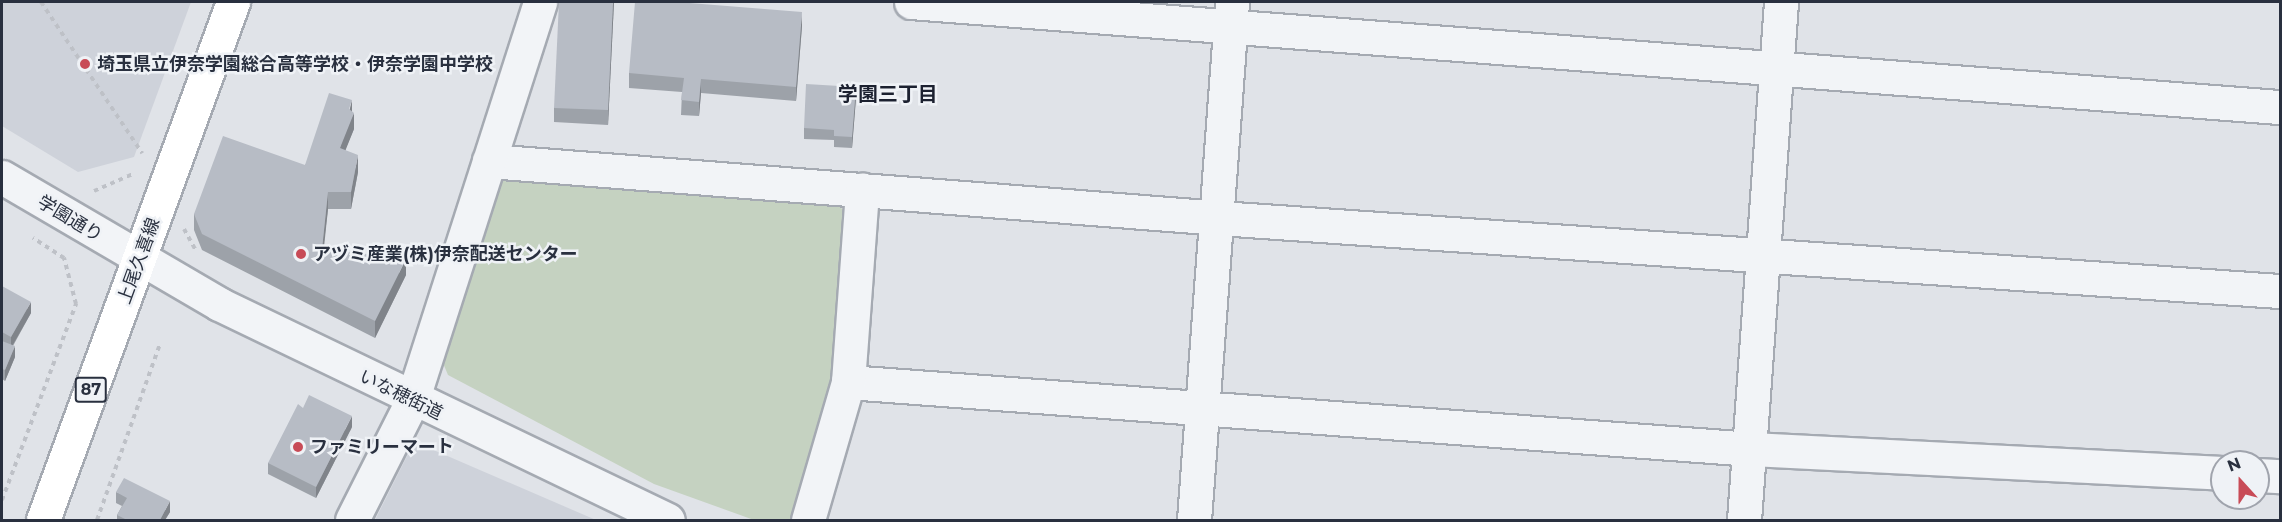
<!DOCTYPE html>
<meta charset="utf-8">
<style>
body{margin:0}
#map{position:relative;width:2282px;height:522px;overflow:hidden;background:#e0e3e8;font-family:Montserrat,"Noto Sans JP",sans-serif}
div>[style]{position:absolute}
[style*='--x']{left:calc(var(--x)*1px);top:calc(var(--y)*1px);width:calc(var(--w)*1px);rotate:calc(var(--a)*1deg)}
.built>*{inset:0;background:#ced2da}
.green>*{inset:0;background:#c5d2c1}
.path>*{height:4px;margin-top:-2px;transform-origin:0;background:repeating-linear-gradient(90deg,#bec1c7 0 4.5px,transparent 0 9px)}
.roads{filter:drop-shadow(2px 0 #a5aab2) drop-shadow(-2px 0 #a5aab2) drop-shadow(0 2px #a5aab2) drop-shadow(0 -2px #a5aab2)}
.minor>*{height:33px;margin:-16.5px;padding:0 16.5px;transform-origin:16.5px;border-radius:16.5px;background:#f2f4f7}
.major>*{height:33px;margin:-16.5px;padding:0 16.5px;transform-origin:16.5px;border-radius:16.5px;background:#fff}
.wall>*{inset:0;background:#9da2a9}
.shaded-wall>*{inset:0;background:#80848a}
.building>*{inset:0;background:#b7bcc5}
.dots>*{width:16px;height:16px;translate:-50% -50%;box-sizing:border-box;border:3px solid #eff2f6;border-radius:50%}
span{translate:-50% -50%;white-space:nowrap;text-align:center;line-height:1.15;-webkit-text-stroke:5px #eff2f6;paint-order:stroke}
.shield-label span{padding:2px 4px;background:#eff2f6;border:2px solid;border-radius:4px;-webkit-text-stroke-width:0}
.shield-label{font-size:16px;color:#29303f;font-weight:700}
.poi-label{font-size:18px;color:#29303f;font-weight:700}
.left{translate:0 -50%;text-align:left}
.street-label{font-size:18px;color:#29303f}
.neighbourhood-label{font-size:20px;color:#1c2130;font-weight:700}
.frame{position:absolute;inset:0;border:3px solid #29303f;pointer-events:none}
.north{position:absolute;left:2210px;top:450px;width:60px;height:60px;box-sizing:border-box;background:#eff2f6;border:2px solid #a0a4ad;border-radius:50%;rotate:339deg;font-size:16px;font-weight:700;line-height:24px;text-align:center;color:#29303f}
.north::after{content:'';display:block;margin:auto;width:21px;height:27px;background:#c84b57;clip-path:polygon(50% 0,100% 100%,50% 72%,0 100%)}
</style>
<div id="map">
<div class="built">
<i style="clip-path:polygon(2px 2px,191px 2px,134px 157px,78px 172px,2px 126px)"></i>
<i style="clip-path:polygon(422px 445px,596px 520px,375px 520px,411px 448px)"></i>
</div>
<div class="green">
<i style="clip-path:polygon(512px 177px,838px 204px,848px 216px,838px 387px,791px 520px,754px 520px,654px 484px,448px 375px,440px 356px,492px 186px)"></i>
</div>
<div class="path">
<i style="--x:41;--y:2;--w:182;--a:56.2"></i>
<i style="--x:94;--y:191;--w:43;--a:-23.6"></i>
<i style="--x:184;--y:229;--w:25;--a:61"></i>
<i style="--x:2;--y:500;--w:210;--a:-69.3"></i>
<i style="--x:76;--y:304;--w:48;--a:-104.6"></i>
<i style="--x:64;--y:258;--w:37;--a:-147"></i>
<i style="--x:97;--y:520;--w:187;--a:-70.3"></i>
</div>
<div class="roads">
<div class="minor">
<i style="--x:911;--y:2;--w:1373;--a:4.39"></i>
<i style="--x:489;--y:161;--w:732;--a:4.46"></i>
<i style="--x:1219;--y:218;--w:1064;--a:3.94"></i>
<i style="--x:2;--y:177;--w:251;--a:30.3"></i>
<i style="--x:219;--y:304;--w:498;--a:25.7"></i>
<i style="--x:848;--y:382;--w:905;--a:4.24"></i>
<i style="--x:1751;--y:449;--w:472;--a:2.9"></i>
<i style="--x:2258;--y:475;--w:22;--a:3"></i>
<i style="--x:352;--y:520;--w:133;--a:-63.2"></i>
<i style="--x:412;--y:401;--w:419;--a:-72.2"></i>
<i style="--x:808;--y:520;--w:144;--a:-73.8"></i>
<i style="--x:848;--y:382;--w:193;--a:-85.8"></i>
<i style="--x:1194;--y:520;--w:519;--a:-85.8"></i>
<i style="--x:1744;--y:520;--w:519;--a:-85.91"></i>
</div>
<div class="major">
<i style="--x:43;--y:520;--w:552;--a:-69.86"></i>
</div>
</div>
<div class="wall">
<i style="clip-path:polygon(614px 2px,608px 125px,554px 122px,554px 108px)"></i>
<i style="clip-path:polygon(802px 26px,796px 101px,701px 93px,699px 116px,681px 115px,682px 92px,629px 88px,629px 73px)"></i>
<i style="clip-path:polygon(856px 98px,852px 148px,834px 147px,834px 140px,804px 139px,804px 128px)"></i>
<i style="clip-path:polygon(352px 111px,354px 129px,345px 150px,358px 172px,351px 209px,328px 209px,323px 250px,406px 275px,375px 338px,202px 250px,194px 230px,194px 214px,305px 165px)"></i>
<i style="clip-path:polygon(2px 286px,31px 313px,13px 346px,15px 357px,5px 381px,2px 379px)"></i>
<i style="clip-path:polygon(352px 427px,316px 498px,268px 474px,268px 463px)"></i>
<i style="clip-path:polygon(116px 492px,170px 512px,165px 520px,117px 520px,117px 515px,122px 506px,116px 503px)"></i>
</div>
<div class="shaded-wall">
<i style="clip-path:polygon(613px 2px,614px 2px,608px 125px,608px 110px)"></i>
<i style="clip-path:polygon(802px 12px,802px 26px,796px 101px,796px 87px)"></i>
<i style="clip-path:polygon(701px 79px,701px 93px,699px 116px,699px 102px)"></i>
<i style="clip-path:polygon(856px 87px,856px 98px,852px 148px,852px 137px)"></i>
<i style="clip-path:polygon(352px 100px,352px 117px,354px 113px,354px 129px,340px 164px,340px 148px)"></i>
<i style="clip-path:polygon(358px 155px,358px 172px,351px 209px,351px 192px)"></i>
<i style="clip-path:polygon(328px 192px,328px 209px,322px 266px,322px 249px)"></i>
<i style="clip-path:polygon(406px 259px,406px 275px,375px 338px,375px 321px)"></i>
<i style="clip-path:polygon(31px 302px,31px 313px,11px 348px,11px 337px)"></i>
<i style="clip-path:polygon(15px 346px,15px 357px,5px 381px,5px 370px)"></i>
<i style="clip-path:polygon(352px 416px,352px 427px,316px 498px,316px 487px)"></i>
<i style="clip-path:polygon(170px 501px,170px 512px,165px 520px,160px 520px)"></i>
</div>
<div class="building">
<i style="clip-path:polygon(559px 2px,613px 2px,608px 110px,554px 108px)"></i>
<i style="clip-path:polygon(635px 2px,677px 2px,802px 12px,796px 87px,701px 79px,699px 102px,681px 100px,684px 78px,629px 73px)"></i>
<i style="clip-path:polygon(806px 84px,856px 87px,852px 137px,834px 136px,834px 130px,804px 128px)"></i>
<i style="clip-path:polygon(329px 93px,352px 100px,349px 109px,354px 113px,340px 148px,358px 155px,351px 192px,328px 192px,322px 249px,406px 259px,375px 321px,202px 234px,194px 214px,223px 136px,305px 165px)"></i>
<i style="clip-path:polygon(2px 286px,31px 302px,11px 337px,2px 332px)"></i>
<i style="clip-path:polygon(2px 341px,15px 346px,5px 370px,2px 369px)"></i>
<i style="clip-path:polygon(309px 395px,352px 416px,316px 487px,268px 463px,298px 404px,303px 408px)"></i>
<i style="clip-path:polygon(124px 478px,170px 501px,160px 520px,127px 520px,117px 515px,127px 498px,116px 492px)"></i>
</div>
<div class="dots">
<i style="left:85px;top:64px;background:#c84b57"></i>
<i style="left:301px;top:254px;background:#c84b57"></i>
<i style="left:298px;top:447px;background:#c84b57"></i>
</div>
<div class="shield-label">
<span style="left:91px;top:390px">87</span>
</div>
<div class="poi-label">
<span class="left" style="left:97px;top:64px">埼玉県立伊奈学園総合高等学校・伊奈学園中学校</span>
<span class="left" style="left:313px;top:254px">アヅミ産業(株)伊奈配送センター</span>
<span class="left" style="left:310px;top:447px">ファミリーマート</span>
</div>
<div class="street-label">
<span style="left:70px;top:219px;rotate:31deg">学園通り</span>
<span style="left:139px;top:261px;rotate:-70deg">上尾久喜線</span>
<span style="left:401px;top:395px;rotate:26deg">いな穂街道</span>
</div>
<div class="neighbourhood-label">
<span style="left:888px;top:94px">学園三丁目</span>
</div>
<div class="frame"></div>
<div class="north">N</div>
</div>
